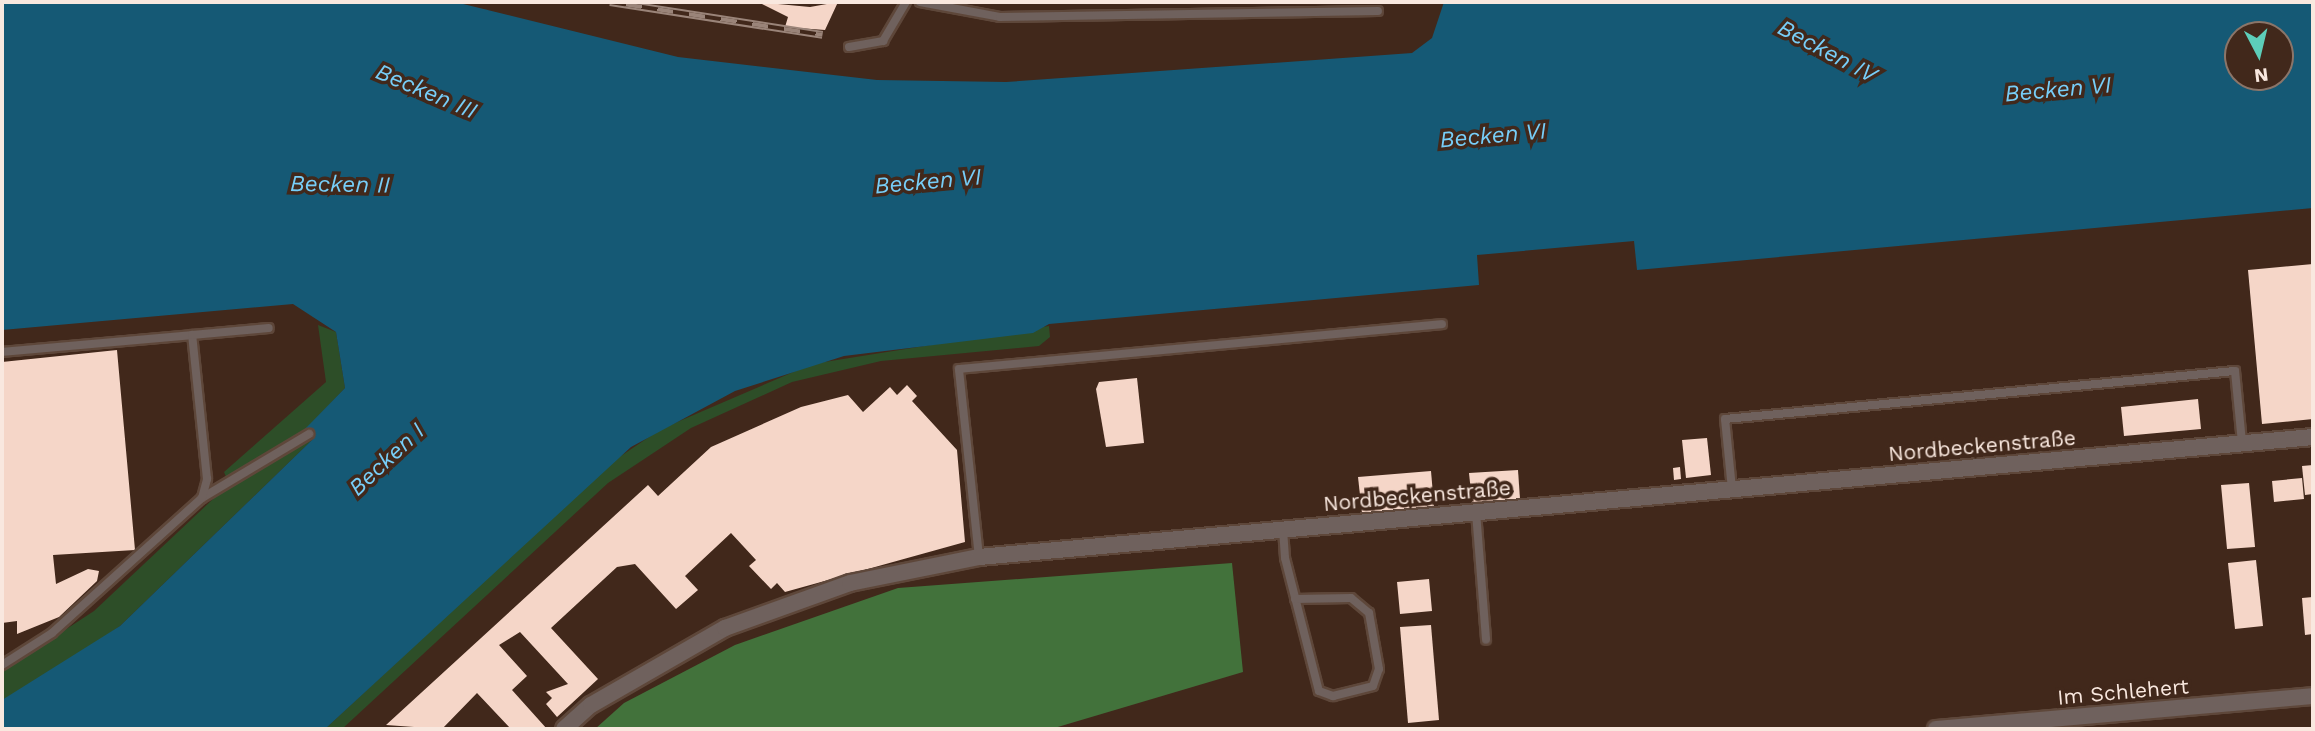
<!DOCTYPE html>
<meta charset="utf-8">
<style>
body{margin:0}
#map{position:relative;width:2315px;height:731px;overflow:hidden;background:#41281b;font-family:"Work Sans",sans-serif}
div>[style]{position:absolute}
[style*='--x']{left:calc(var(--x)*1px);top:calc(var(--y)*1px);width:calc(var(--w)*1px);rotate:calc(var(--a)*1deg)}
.green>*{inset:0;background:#2d4e28}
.forest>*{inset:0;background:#42723b}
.water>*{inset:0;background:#155975}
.building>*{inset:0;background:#f5d6c8}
.roads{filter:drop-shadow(2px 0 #5e473a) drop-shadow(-2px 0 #5e473a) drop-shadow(0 2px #5e473a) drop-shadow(0 -2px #5e473a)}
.service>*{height:8px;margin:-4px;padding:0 4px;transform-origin:4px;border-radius:4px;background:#6f615d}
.minor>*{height:16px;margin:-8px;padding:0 8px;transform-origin:8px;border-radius:8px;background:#6f615d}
.rail>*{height:8px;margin-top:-4px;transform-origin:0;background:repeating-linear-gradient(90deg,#41281b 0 16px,#9a8479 0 32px);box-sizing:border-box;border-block:2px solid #9a8479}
span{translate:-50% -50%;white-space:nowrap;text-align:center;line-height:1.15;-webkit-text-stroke:7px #41281b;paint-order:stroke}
.street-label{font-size:21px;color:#f9e8df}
.water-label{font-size:23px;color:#77cef8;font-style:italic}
.frame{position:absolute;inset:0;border:4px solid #f9e8df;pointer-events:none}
.north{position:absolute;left:2224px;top:21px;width:70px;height:70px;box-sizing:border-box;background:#41281b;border:2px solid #8b7569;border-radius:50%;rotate:173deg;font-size:19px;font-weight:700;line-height:28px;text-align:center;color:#f9e8df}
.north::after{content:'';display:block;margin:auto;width:24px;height:32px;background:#5dceb9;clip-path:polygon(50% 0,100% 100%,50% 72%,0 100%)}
</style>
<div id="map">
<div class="green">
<i style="clip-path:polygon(318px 325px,336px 332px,345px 388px,307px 428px,314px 438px,120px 626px,32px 687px,2px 700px,2px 671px,94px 611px,229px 484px,224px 472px,326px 382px)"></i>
<i style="clip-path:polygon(1049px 326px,1050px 337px,1039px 346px,881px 361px,792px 382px,691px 428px,608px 483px,342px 729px,325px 729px,609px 464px,661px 429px,812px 364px)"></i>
</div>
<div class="forest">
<i style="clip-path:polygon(1232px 563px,1243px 672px,1051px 729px,595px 729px,624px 703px,735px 645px,898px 588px)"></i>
</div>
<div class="water">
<i style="clip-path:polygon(evenodd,2px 2px,455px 2px,678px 57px,877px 80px,1006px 82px,1412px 53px,1432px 38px,1444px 2px,2313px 2px,2313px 208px,1637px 270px,1634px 241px,1477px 255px,1479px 285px,1049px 324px,1033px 333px,844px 356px,735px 391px,631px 447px,325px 729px,2px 729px,2px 700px,120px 626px,314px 438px,306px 428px,345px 388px,336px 332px,293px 304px,2px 330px,2px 2px,2238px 35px,2280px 35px,2280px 77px,2238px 77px,2238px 35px)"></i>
</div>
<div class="building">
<i style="clip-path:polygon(758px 2px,810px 7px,838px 2px,825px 30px,785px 27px,788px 17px)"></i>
<i style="clip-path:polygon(2313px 264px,2313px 419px,2262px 424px,2248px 270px)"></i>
<i style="clip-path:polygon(117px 350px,135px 550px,53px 555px,56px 584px,88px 569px,99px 571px,97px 581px,59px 617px,17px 634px,17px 621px,2px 623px,2px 362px)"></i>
<i style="clip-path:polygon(1137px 378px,1144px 443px,1106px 447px,1096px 389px,1099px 382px)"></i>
<i style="clip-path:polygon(907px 385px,917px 396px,912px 401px,957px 450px,965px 542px,785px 592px,777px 583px,771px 589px,749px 566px,756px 560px,731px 533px,685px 576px,698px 590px,676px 609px,635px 564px,617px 567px,551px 628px,598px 679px,557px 717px,546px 704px,552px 698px,546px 692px,568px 684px,520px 632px,499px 645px,527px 676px,512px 690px,547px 729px,511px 729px,477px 693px,442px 729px,386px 725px,648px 485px,658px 496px,711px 447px,801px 407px,848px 395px,863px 412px,890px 387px,897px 395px)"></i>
<i style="clip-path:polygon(2198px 399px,2201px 429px,2124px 436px,2121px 407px)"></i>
<i style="clip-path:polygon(1707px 438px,1711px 475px,1686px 478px,1682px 440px)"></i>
<i style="clip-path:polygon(2313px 465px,2313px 494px,2305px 495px,2302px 466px)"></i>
<i style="clip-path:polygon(1680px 467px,1681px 479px,1674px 480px,1673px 468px)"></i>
<i style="clip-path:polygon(1518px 470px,1520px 499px,1472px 502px,1469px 473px)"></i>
<i style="clip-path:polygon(1431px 471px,1434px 506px,1362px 513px,1358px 477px)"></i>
<i style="clip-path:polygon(2302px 478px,2304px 499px,2274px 502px,2272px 481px)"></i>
<i style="clip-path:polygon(2249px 483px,2255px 547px,2227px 549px,2221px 485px)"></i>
<i style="clip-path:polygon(2256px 560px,2263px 626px,2235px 629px,2228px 563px)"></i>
<i style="clip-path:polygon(1429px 579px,1432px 611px,1400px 614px,1397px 582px)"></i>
<i style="clip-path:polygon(2313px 597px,2313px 634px,2305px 635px,2302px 598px)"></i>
<i style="clip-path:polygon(1431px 625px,1439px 720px,1408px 723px,1400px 627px)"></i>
</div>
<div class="roads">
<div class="service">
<i style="--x:920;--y:2;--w:81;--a:10.6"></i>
<i style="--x:1000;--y:17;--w:378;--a:-0.9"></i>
<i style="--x:849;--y:47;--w:35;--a:-10"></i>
<i style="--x:883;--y:41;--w:45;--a:-59.5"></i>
<i style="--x:2;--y:352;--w:191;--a:-5.1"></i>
<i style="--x:1732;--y:489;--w:70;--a:-95.7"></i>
<i style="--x:1725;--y:419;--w:512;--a:-5.38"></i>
<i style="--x:2235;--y:371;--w:72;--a:84.4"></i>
<i style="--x:202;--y:498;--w:125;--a:-30.9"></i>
<i style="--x:1476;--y:512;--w:128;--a:85.5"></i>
<i style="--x:1283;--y:529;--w:29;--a:86"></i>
<i style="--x:1285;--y:558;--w:137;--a:75.7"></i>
<i style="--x:1319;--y:691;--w:15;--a:20"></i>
<i style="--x:1333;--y:696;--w:41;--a:-14"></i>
<i style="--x:1373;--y:686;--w:18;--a:-71"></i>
<i style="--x:1379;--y:669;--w:57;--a:-100.1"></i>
<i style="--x:1369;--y:613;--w:23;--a:-140"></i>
<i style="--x:1351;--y:598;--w:56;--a:179"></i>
<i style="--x:979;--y:557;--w:189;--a:-96.1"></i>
<i style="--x:959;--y:369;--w:485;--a:-5.3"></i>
<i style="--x:2;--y:665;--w:59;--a:-32.6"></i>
<i style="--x:52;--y:633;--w:202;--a:-42"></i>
<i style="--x:202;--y:498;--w:20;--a:-75"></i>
<i style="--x:207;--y:479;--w:145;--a:-95.9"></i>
<i style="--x:192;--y:335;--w:77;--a:-5.2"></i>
</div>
<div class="minor">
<i style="--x:564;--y:729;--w:36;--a:-42"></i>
<i style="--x:591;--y:705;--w:155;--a:-29.9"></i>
<i style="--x:725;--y:628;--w:133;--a:-19.8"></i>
<i style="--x:850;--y:583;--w:132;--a:-11.4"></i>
<i style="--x:979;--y:557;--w:1339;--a:-5.14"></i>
<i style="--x:1936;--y:729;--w:378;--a:-5"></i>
</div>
</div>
<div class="rail">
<i style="--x:610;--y:2;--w:215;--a:8.8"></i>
</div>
<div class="street-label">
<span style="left:1982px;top:446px;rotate:-5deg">Nordbeckenstraße</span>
<span style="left:1417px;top:496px;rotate:-5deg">Nordbeckenstraße</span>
<span style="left:2123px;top:692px;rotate:-5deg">Im Schlehert</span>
</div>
<div class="water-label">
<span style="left:1827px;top:52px;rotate:28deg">Becken IV</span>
<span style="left:2058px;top:90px;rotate:-5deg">Becken VI</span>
<span style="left:426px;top:92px;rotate:23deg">Becken III</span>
<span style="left:1493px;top:136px;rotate:-5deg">Becken VI</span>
<span style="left:928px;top:182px;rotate:-5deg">Becken VI</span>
<span style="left:340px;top:185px;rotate:1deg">Becken II</span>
<span style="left:387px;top:460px;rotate:-43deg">Becken I</span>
</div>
<div class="frame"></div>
<div class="north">N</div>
</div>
